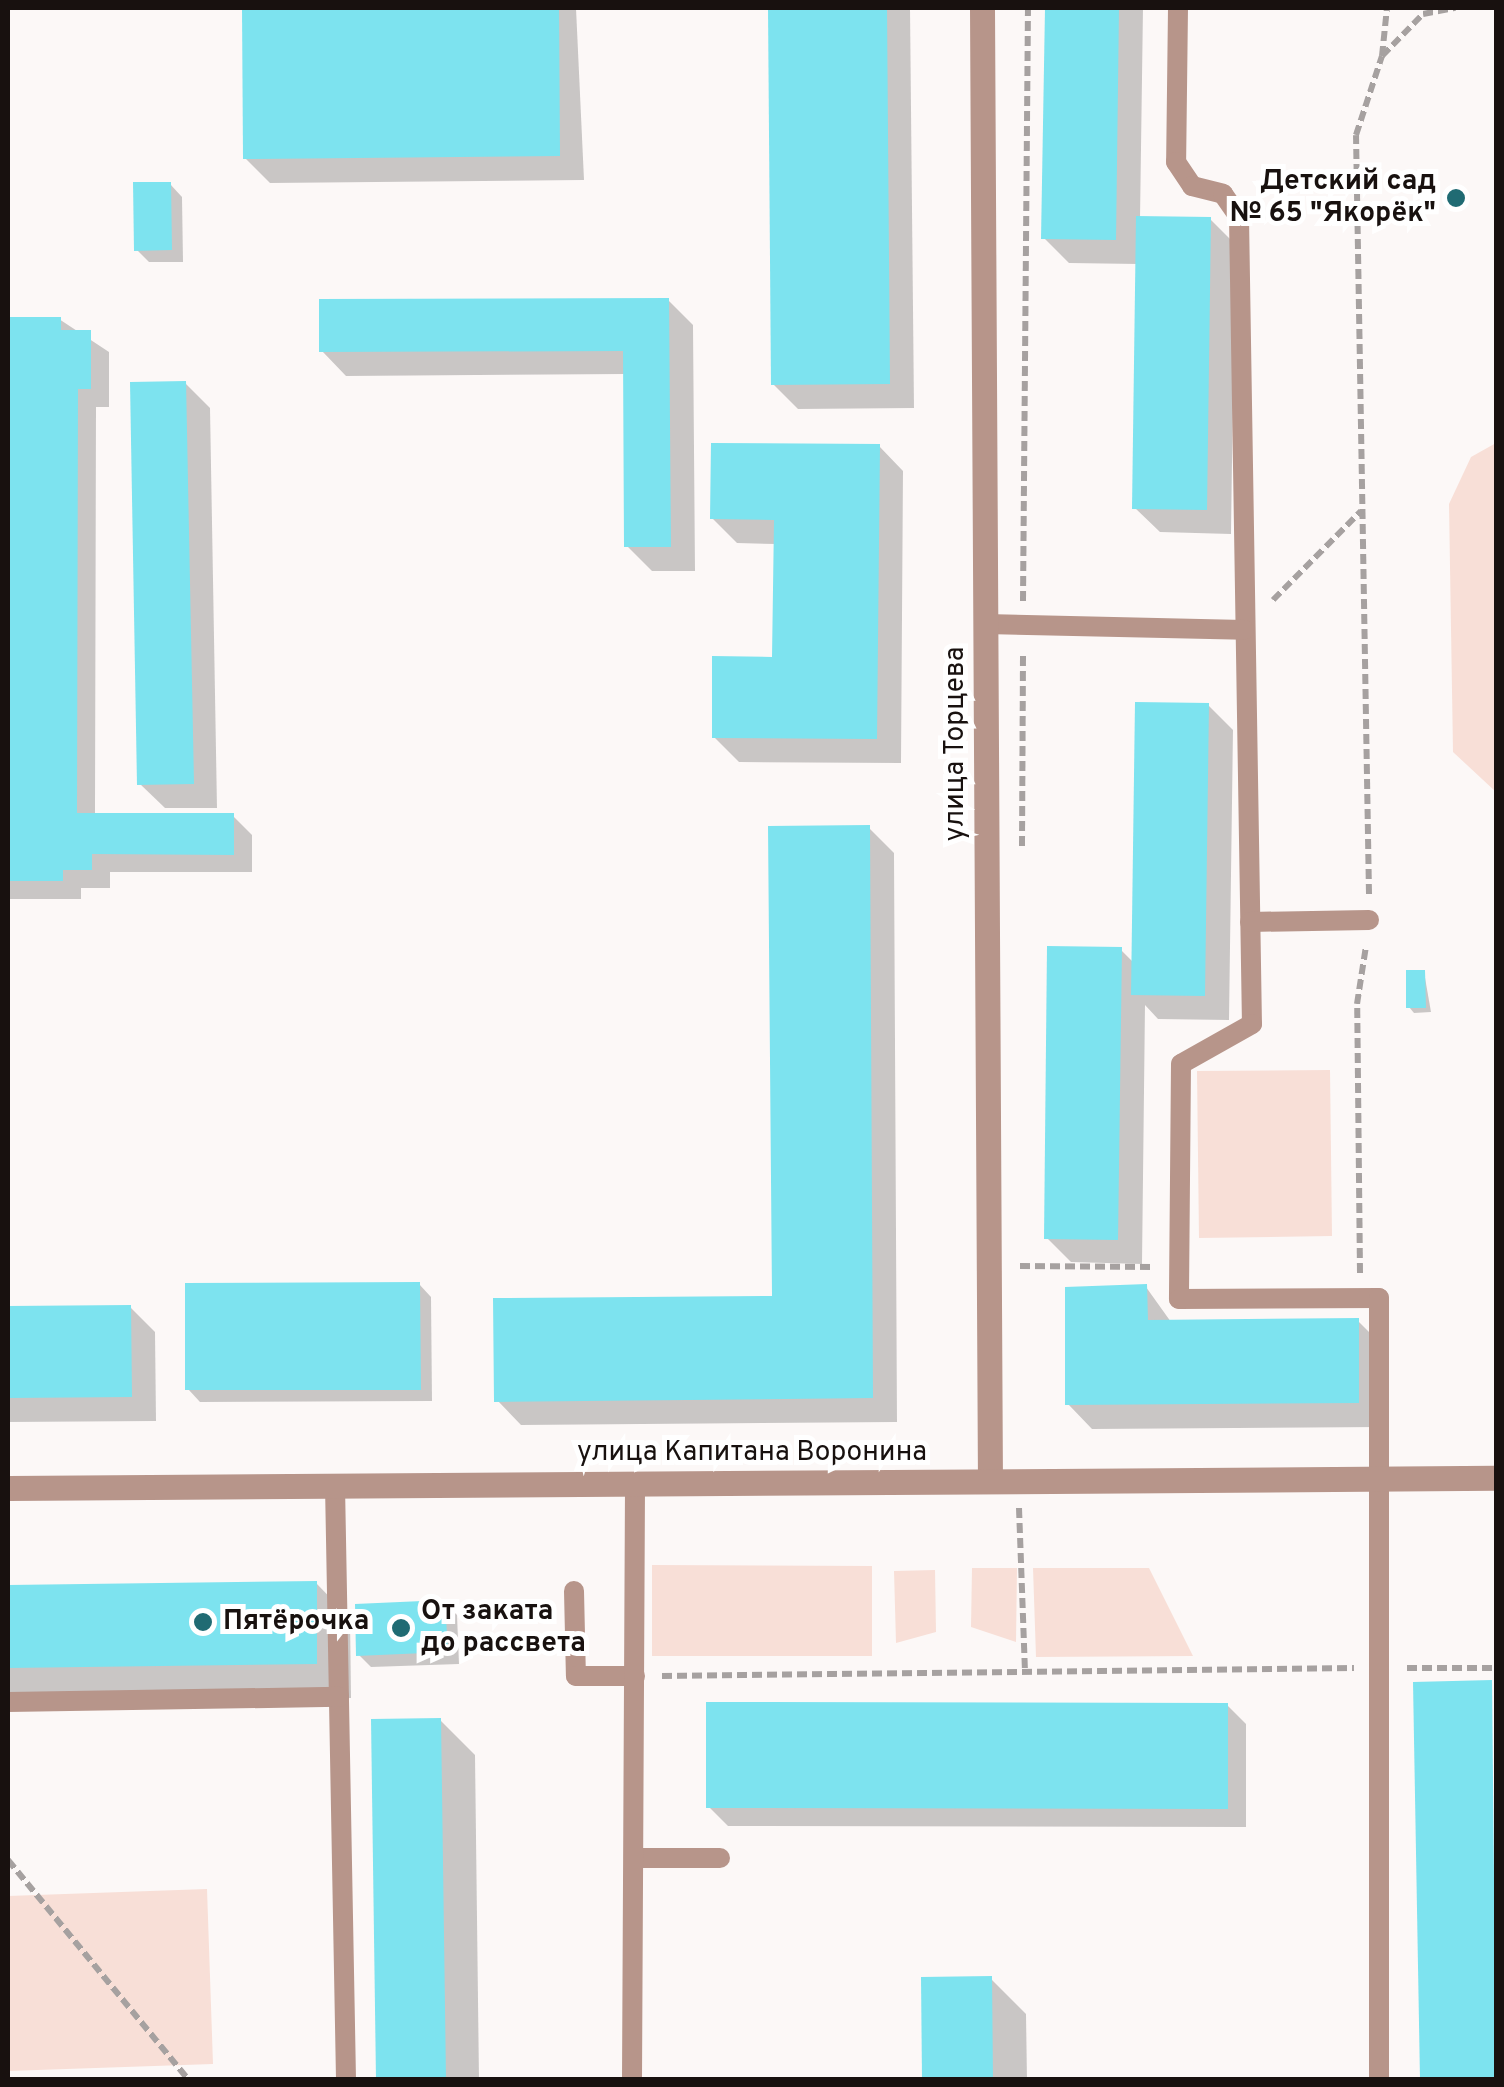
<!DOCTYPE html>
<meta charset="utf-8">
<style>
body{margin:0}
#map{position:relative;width:1504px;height:2087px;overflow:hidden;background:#fcf8f7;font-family:Overpass,sans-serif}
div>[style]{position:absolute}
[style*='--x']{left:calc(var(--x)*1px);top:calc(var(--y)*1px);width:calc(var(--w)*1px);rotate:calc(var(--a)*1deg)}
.green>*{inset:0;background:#f8dfd7}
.shadow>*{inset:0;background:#0003}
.building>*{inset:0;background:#7de3ef}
.path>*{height:6px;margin-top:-3px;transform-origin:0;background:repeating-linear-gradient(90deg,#a6a1a0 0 10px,transparent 0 15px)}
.service>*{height:20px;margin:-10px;padding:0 10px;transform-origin:10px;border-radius:10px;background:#b7958a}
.minor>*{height:25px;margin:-12.5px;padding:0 12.5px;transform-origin:12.5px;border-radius:12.5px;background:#b7958a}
.dots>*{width:28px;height:28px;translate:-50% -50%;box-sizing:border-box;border:5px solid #fff;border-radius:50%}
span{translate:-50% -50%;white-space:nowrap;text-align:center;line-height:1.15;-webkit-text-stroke:10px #fff;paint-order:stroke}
.poi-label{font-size:28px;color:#18110f;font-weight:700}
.right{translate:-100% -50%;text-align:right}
.left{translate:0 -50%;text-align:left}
.street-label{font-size:28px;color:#18110f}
.frame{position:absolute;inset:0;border:10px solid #18110f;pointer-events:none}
</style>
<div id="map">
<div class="green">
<i style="clip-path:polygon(1496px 443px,1496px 792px,1453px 752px,1449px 504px,1471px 457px)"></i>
<i style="clip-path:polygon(1330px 1070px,1332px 1236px,1199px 1238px,1197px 1071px)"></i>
<i style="clip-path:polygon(652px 1565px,872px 1566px,872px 1656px,652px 1656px)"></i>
<i style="clip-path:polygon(972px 1568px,1017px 1568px,1016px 1642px,971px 1627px)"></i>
<i style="clip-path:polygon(1033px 1568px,1149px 1568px,1193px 1656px,1036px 1657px)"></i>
<i style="clip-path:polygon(935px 1570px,936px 1632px,896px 1643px,894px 1571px)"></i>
<i style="clip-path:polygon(207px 1889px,213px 2064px,8px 2071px,8px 1896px)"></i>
</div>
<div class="shadow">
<i style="clip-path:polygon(244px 8px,576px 8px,584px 180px,270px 183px,245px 158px)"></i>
<i style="clip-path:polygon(770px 8px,910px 8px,914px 408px,798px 409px,773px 384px)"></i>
<i style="clip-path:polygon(1047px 8px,1143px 8px,1140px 219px,1210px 219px,1235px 244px,1231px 534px,1160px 532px,1135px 508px,1138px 264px,1069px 263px,1044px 238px)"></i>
<i style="clip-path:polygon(170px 184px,182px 197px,183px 262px,149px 262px,137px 250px)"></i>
<i style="clip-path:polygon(668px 300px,693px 325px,695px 571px,652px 571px,627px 546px,626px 374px,346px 376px,322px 351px)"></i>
<i style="clip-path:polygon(59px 319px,109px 352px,109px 407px,96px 407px,95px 816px,233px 816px,252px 835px,252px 872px,110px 872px,110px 888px,81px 888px,81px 899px,8px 899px,8px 320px)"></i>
<i style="clip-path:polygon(185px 383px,210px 408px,217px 808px,165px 808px,140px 784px)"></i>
<i style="clip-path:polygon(879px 446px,903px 471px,901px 763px,739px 762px,714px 737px,775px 660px,776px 544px,737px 543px,712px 518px)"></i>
<i style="clip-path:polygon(1208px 705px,1233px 730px,1229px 1020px,1158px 1019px,1145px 1005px,1142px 1264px,1071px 1262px,1046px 1237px,1121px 950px,1134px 963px)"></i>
<i style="clip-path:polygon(869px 828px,894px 853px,897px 1422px,521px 1425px,497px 1400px,774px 1298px)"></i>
<i style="clip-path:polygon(1424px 972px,1431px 1012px,1414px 1013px,1409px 1007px)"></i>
<i style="clip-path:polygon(419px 1284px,431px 1297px,432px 1401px,200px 1402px,188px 1389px)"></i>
<i style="clip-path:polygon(1146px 1287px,1171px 1322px,1358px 1321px,1383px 1346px,1382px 1427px,1092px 1429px,1068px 1404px)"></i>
<i style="clip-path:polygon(130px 1307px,155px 1332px,156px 1421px,8px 1422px,8px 1309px)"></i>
<i style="clip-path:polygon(316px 1583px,350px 1618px,351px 1698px,8px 1702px,8px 1587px)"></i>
<i style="clip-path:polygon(444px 1603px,457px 1615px,459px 1664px,371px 1667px,359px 1655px)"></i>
<i style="clip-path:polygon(1491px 1683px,1496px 2080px,1422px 2080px)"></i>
<i style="clip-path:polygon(1227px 1705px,1246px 1724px,1246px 1827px,728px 1826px,709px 1807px)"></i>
<i style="clip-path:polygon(440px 1720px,475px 1755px,479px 2080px,378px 2080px)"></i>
<i style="clip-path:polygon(991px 1979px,1026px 2014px,1027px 2080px,924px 2080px)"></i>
</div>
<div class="building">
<i style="clip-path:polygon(242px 8px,559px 8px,560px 156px,243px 159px)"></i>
<i style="clip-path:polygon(768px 8px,887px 8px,890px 384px,771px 385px)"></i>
<i style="clip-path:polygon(1045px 8px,1119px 8px,1116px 240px,1041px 239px)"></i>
<i style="clip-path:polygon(133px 182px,171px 182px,172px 250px,134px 251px)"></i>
<i style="clip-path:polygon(1136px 216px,1211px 217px,1207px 510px,1132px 509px)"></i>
<i style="clip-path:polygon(669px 298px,671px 547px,624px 547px,623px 351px,319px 352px,319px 299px)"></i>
<i style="clip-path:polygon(8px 317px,61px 317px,61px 330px,91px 330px,91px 389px,78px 389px,77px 813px,234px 813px,234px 855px,92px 854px,92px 870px,63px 870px,63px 881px,8px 881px)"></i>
<i style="clip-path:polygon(186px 381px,194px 784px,137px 785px,130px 382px)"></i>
<i style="clip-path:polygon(711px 443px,880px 444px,877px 739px,712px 738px,712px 656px,772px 657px,774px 520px,710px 519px)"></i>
<i style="clip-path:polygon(1135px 702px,1209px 703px,1205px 996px,1131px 995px)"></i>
<i style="clip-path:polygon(870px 825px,873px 1398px,494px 1402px,493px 1298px,772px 1296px,768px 826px)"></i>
<i style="clip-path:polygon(1047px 946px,1122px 947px,1118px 1240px,1044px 1239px)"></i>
<i style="clip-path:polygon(1406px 970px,1425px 970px,1426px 1008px,1406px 1008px)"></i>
<i style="clip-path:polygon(420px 1282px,421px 1390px,185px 1390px,185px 1283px)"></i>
<i style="clip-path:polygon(1147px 1284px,1148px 1320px,1359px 1318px,1359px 1403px,1065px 1405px,1065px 1287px)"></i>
<i style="clip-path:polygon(131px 1305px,132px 1397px,8px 1398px,8px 1306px)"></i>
<i style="clip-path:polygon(317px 1581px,317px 1664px,8px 1668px,8px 1585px)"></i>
<i style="clip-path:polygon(445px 1600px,448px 1652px,356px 1656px,355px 1604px)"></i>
<i style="clip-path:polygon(1492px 1680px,1496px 2080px,1420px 2080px,1413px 1682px)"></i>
<i style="clip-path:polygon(706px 1702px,1228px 1703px,1228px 1809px,706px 1808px)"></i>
<i style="clip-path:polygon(441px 1718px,446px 2080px,376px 2080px,371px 1719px)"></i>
<i style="clip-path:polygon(992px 1976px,993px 2080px,922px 2080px,921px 1977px)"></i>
</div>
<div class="path">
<i style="--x:1382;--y:56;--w:48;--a:-84.1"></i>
<i style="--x:1273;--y:600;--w:125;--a:-45.3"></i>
<i style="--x:1023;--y:601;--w:593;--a:-89.52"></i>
<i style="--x:1022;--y:846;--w:193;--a:-89.7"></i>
<i style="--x:1369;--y:894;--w:759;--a:-90.98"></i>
<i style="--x:1356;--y:135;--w:83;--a:-71.8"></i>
<i style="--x:1382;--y:56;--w:59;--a:-45.7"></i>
<i style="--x:1423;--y:14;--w:33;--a:-11"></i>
<i style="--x:1020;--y:1266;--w:132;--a:0.4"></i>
<i style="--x:1360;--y:1273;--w:269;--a:-90.6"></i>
<i style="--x:1357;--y:1004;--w:59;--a:-81.2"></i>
<i style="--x:1019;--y:1508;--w:164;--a:87.9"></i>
<i style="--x:1407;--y:1668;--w:89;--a:0"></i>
<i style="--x:662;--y:1676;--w:692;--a:-0.66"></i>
<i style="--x:8;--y:1860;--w:285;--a:50.6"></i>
</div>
<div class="service">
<i style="--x:1178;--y:8;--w:154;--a:90.7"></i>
<i style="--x:1176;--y:162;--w:29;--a:56"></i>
<i style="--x:1192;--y:186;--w:32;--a:14"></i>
<i style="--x:1223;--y:194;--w:28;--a:55"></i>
<i style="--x:1239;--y:217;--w:807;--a:89.08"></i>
<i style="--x:1252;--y:1024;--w:81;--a:150.6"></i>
<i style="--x:1181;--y:1064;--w:235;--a:90.5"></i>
<i style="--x:1179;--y:1299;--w:200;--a:-0.3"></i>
<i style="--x:1379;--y:1298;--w:782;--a:90"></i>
<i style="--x:985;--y:624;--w:259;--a:1.3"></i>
<i style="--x:1250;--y:922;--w:119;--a:-1"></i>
<i style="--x:335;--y:1485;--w:595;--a:88.94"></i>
<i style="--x:574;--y:1591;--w:85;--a:88.7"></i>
<i style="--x:576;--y:1676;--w:59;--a:0"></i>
<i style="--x:8;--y:1702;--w:331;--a:-0.9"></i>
<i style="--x:634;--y:1858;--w:86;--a:0"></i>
<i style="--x:632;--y:2080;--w:596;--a:-89.71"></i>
</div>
<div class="minor">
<i style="--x:982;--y:8;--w:1473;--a:89.69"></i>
<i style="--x:8;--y:1488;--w:1488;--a:-0.39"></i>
</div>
<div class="dots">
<i style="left:1456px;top:198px;background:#206b73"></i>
<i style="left:203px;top:1622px;background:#206b73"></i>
<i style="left:401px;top:1628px;background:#206b73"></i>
</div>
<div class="poi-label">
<span class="right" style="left:1436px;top:198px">Детский сад<br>№ 65 "Якорёк"</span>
<span class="left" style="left:421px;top:1628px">От заката<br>до рассвета</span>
<span class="left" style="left:223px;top:1622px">Пятёрочка</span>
</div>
<div class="street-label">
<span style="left:956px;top:744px;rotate:-90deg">улица Торцева</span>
<span style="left:752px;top:1453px">улица Капитана Воронина</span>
</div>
<div class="frame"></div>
</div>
